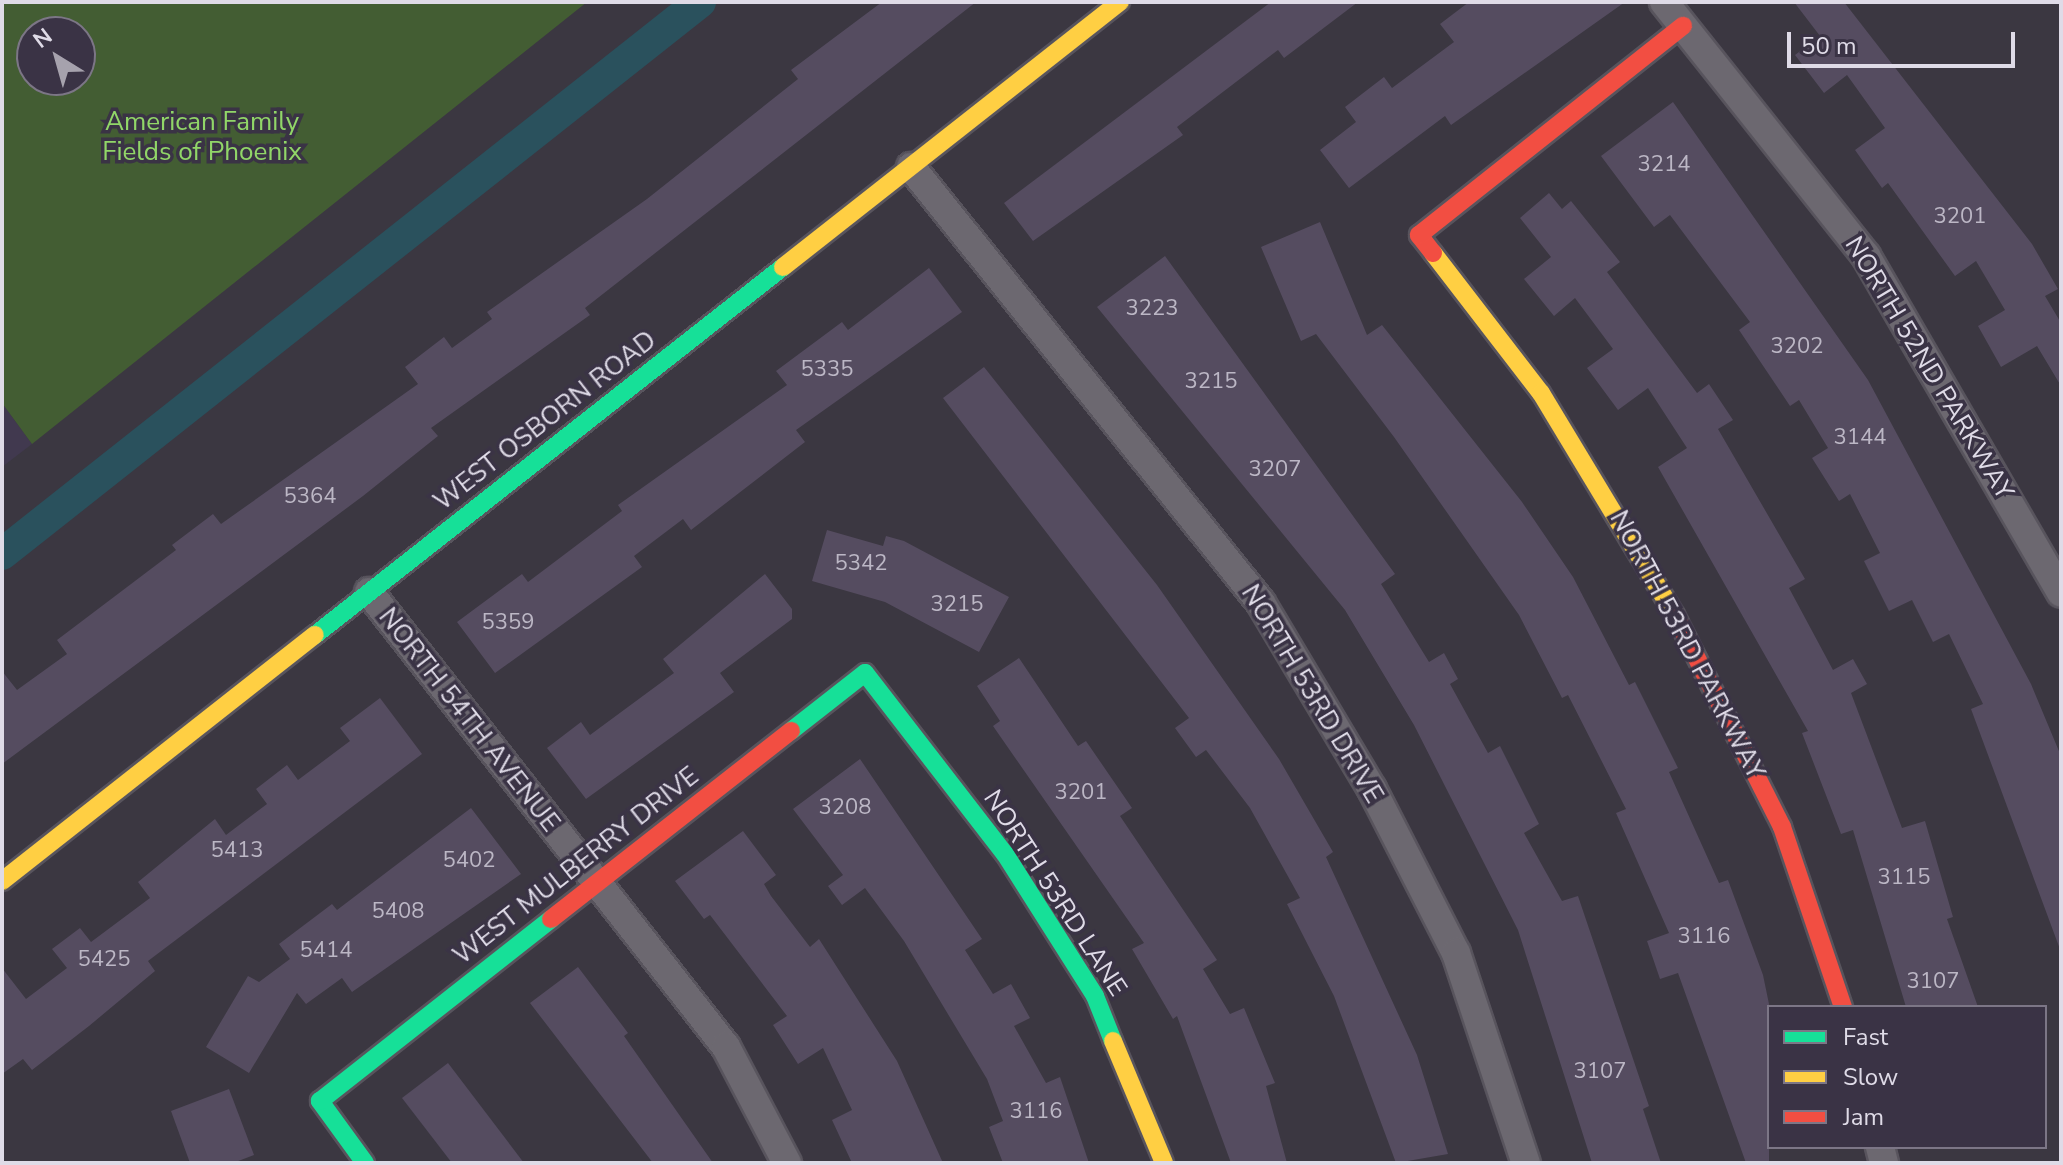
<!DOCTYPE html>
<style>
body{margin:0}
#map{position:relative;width:2063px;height:1165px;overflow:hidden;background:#3b3741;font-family:"Nunito Sans",sans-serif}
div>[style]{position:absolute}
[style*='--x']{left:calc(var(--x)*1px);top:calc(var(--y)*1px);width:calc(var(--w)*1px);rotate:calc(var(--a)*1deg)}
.built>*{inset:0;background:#41394f}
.green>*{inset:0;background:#435d33}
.canal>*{height:32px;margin:-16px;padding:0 16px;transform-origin:16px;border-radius:16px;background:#2a515d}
.building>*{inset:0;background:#554c60}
.roads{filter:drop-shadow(2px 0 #58545d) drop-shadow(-2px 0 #58545d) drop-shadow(0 2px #58545d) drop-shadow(0 -2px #58545d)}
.street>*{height:28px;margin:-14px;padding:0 14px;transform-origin:14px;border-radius:14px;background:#6c6870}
.fast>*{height:18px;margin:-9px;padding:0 9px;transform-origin:9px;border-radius:9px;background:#16e098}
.slow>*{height:18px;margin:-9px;padding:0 9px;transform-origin:9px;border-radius:9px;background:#ffcf43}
.jam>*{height:18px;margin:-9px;padding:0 9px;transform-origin:9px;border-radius:9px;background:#f24e42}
span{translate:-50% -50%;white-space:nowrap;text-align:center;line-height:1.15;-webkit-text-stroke:7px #3a3345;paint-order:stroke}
.number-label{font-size:22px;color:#bcb7c5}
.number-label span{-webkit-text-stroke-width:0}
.park-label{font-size:26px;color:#91d668}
.street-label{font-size:26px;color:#dfdbe7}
.frame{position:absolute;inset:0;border:4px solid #dfdbe7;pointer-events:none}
.legend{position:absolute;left:1767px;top:1005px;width:280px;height:144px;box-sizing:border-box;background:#3a3345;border:2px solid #7c7686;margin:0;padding:10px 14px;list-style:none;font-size:24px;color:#dfdbe7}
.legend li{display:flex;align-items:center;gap:16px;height:40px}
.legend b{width:40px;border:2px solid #7c7686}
.north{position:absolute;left:16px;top:16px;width:80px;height:80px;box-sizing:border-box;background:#3a3345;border:2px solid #7c7686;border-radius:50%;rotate:323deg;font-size:22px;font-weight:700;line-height:32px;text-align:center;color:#dfdbe7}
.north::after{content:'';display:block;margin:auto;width:28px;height:36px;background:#a6a2ad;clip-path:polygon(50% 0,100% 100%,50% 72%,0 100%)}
.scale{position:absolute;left:1787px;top:32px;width:228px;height:36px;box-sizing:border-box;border:4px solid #dfdbe7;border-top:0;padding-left:10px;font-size:24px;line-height:28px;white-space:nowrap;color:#dfdbe7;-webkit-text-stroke:6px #3a3345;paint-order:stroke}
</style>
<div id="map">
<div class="built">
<i style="clip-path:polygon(2px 403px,32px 444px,2px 467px)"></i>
</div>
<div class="green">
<i style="clip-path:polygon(evenodd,2px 2px,587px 2px,32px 444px,2px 403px,2px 2px,32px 32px,80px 32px,80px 80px,32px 80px,32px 32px)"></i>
</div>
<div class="canal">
<i style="--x:2;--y:554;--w:890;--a:-38.34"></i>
</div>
<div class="building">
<i style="clip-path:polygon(882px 2px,976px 2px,585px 308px,590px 315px,431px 428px,438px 436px,363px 496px,2px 764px,2px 671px,17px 690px,67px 654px,57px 640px,176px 550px,172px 545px,213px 514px,221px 524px,418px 384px,405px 367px,444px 337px,452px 348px,492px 319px,487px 312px,647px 199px,798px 79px,791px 70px)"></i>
<i style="clip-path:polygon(1271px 2px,1358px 2px,1284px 58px,1278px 50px,1177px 127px,1183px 135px,1033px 241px,1004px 203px)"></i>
<i style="clip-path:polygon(1469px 2px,1625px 2px,1451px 125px,1445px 116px,1349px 188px,1320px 150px,1356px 122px,1345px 107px,1384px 77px,1392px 88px,1454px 42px,1440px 24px)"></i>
<i style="clip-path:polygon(1794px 2px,1844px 2px,2032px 244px,2058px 289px,2045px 296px,2061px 323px,2061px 386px,2037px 346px,2001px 367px,1978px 326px,2005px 310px,1976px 261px,1955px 276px,1888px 183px,1882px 188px,1855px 150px,1885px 128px,1847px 75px,1824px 93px,1795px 55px,1820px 36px)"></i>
<i style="clip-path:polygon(1673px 102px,1868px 380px,2031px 684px,2061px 756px,2061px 952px,1971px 709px,1983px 704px,1949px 634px,1933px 642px,1912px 600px,1889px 611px,1864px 561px,1880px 553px,1850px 494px,1839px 501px,1812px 458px,1828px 448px,1799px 400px,1790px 406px,1739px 330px,1750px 322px,1670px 215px,1654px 227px,1601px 156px)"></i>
<i style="clip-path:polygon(1549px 193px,1562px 209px,1571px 201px,1620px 262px,1607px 272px,1697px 393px,1709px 384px,1733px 420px,1718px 429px,1805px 579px,1789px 588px,1833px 670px,1853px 659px,1867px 684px,1851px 693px,1902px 828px,1925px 821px,1953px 917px,1947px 919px,1978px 1007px,1906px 1007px,1853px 830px,1841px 834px,1802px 733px,1808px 731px,1658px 467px,1687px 448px,1648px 388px,1618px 410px,1587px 368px,1613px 349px,1575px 298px,1554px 316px,1524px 279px,1551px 257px,1520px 218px)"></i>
<i style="clip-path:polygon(1320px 222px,1367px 335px,1382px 325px,1522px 502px,1573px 577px,1629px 685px,1635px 682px,1678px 768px,1669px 772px,1719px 883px,1728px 880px,1763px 975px,1769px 1004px,1769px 1163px,1746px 1163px,1678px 973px,1660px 979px,1647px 941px,1669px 933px,1616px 813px,1626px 809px,1568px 695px,1562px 698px,1519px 615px,1394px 437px,1316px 334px,1301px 341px,1261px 247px)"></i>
<i style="clip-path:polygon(1165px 256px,1395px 574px,1381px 584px,1429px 662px,1444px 653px,1458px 679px,1450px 684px,1488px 753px,1500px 746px,1539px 824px,1524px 833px,1562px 901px,1578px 896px,1649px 1106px,1643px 1109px,1661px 1163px,1592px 1163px,1518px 930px,1414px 725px,1345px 610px,1097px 307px)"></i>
<i style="clip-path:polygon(929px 268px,962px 312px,796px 430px,805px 442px,691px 530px,683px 519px,634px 556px,642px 567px,495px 673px,457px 622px,522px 574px,528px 582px,622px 511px,618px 505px,787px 385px,776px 371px,842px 322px,848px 330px)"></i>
<i style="clip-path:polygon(984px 367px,1157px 585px,1279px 759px,1333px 852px,1326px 857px,1417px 1055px,1448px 1154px,1396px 1163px,1334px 996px,1287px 904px,1300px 898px,1250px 808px,1206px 750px,1196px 757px,1175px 728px,1189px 718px,943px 398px)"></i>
<i style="clip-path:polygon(827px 530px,883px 546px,886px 536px,904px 541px,1009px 597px,979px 652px,885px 602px,812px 581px)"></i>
<i style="clip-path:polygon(765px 574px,792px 609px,792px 619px,720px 673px,734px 692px,586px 799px,547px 748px,581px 722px,590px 735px,674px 673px,663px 659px)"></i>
<i style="clip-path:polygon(1019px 658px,1078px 746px,1086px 741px,1132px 808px,1120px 816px,1217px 960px,1203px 969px,1230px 1014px,1244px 1008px,1275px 1083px,1266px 1086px,1287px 1163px,1231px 1163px,1177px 1016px,1173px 1019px,1132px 949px,1144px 943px,993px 726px,1000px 721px,977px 686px)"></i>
<i style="clip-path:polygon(380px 698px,422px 754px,148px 961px,155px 971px,89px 1026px,32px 1070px,23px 1059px,2px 1074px,2px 968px,26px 999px,67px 968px,52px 949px,80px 928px,91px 942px,150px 898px,138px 882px,215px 819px,226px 835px,267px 804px,256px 789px,287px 765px,298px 780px,350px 741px,340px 728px)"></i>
<i style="clip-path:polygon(860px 759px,982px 939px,965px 950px,993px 994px,1011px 984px,1030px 1018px,1014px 1026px,1046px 1083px,1060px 1077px,1089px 1163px,1003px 1163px,989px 1127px,1003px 1121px,987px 1079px,904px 941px,865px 888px,842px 905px,828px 886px,843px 875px,793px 809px)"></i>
<i style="clip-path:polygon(471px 808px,521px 874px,352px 992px,342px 978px,306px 1004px,297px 993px,249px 1073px,206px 1047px,248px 976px,259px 982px,290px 959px,279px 944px,332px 904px,337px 910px)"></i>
<i style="clip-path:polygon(743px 831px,776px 875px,764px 884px,771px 896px,810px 947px,819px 939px,897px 1061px,943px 1163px,852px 1163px,832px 1120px,852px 1110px,823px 1048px,798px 1064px,773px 1025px,787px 1016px,710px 915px,704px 919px,675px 881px)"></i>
<i style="clip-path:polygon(578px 967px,628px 1033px,624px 1036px,713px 1163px,653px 1163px,530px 1003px)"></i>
<i style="clip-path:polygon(448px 1063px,524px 1163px,452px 1163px,402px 1098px)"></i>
<i style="clip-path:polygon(229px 1089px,254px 1155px,233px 1163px,190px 1163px,171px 1111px)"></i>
</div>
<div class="roads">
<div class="street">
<i style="--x:1664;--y:2;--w:325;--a:51.5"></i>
<i style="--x:1866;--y:256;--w:389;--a:59.9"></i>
<i style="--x:911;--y:167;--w:559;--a:51.24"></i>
<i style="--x:1261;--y:603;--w:217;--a:59.2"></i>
<i style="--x:1372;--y:789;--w:184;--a:62.9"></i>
<i style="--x:1456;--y:953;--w:221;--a:71.6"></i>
<i style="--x:369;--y:592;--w:578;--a:51.88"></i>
<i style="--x:726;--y:1047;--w:131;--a:62.3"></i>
<i style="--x:1880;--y:1147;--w:16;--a:76"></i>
</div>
<div class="fast">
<i style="--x:315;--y:635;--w:595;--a:-38.18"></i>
<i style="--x:791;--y:731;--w:94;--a:-38.1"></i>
<i style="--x:865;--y:673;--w:229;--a:52.3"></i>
<i style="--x:1005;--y:854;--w:168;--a:57.6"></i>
<i style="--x:1095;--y:996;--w:48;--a:68.2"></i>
<i style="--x:365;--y:1163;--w:77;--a:-126"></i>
<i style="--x:320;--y:1101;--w:294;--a:-38.2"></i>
</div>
<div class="slow">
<i style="--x:1433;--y:253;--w:177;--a:52.4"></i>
<i style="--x:1541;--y:393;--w:259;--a:58.9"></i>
<i style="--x:783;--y:267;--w:429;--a:-38.2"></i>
<i style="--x:2;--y:881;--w:398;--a:-38.2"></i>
<i style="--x:1113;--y:1041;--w:132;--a:67.3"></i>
</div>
<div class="jam">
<i style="--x:1433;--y:253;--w:23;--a:-128"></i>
<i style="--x:1419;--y:235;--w:337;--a:-38.4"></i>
<i style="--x:1675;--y:615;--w:237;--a:63.2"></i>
<i style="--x:1782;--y:827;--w:190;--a:71.3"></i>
<i style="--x:551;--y:919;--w:305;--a:-38.1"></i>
</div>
</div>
<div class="number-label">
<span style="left:1664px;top:165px">3214</span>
<span style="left:1960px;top:217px">3201</span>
<span style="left:1152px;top:309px">3223</span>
<span style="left:1797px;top:347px">3202</span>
<span style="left:827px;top:370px">5335</span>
<span style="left:1211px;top:382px">3215</span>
<span style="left:1860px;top:438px">3144</span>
<span style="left:1275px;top:470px">3207</span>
<span style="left:310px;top:497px">5364</span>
<span style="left:861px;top:564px">5342</span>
<span style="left:957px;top:605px">3215</span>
<span style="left:508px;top:623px">5359</span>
<span style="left:1081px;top:793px">3201</span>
<span style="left:845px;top:808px">3208</span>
<span style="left:237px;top:851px">5413</span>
<span style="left:469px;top:861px">5402</span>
<span style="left:1904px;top:878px">3115</span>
<span style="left:398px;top:912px">5408</span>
<span style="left:1704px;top:937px">3116</span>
<span style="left:326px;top:951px">5414</span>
<span style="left:104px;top:960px">5425</span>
<span style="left:1933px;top:982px">3107</span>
<span style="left:1600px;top:1072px">3107</span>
<span style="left:1036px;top:1112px">3116</span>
</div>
<div class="park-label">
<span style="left:202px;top:137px">American Family<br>Fields of Phoenix</span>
</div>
<div class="street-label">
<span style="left:1929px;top:368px;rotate:59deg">NORTH 52ND PARKWAY</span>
<span style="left:545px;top:421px;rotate:-38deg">WEST OSBORN ROAD</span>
<span style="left:1687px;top:645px;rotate:62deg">NORTH 53RD PARKWAY</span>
<span style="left:1312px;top:694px;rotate:59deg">NORTH 53RD DRIVE</span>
<span style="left:469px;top:720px;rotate:52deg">NORTH 54TH AVENUE</span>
<span style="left:576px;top:866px;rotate:-38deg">WEST MULBERRY DRIVE</span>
<span style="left:1055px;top:893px;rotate:57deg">NORTH 53RD LANE</span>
</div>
<div class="frame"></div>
<ul class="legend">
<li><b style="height:10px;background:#16e098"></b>Fast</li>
<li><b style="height:10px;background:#ffcf43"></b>Slow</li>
<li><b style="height:10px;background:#f24e42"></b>Jam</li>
</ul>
<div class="north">N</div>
<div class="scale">50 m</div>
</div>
